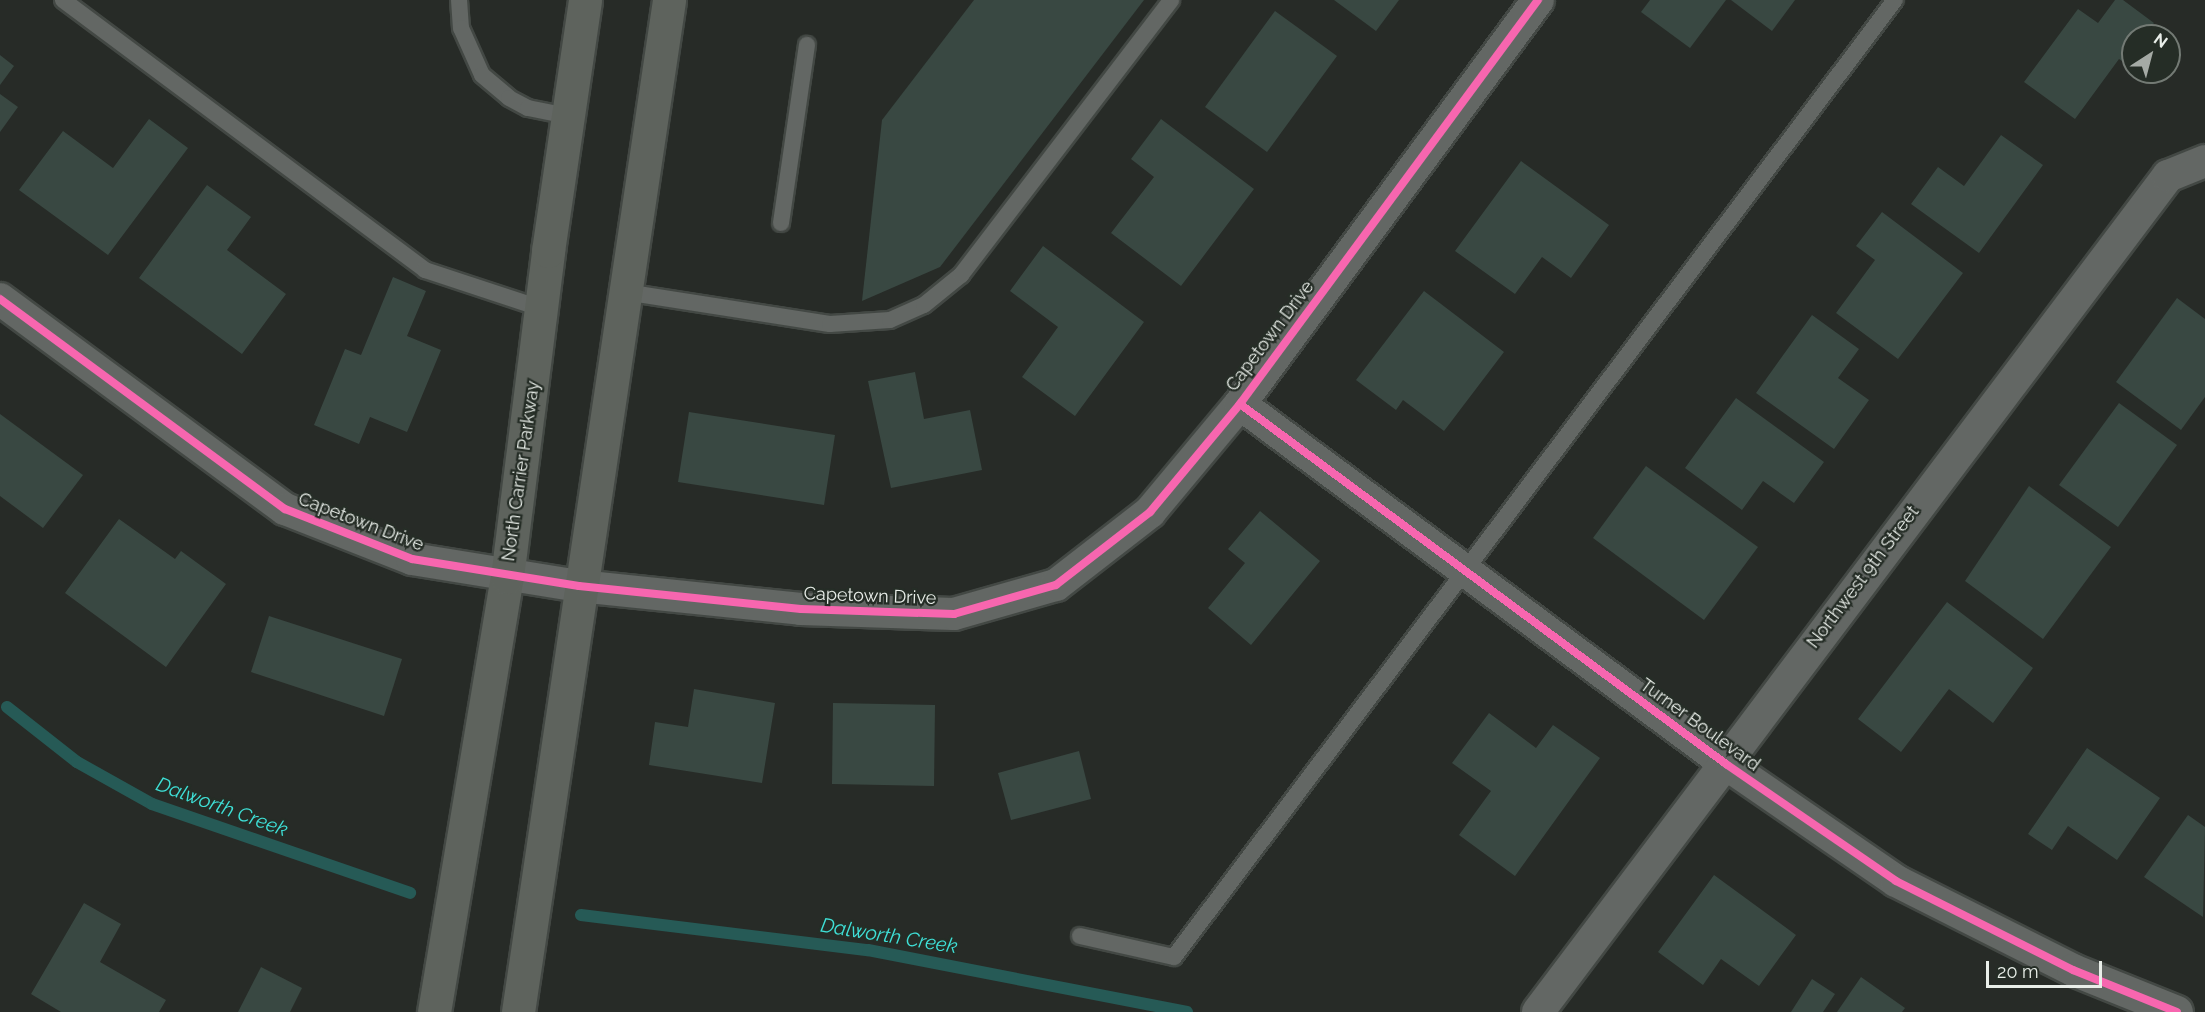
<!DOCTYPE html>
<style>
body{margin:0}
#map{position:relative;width:2205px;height:1012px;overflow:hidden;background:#272b27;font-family:Raleway,sans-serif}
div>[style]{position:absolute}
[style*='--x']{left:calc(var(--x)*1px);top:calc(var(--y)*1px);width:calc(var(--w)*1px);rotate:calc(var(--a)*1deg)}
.stream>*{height:12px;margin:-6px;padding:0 6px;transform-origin:6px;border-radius:6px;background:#265a56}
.building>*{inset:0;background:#394842}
.roads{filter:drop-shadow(2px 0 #434844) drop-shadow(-2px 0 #434844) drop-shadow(0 2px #434844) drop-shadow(0 -2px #434844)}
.service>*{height:16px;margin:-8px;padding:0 8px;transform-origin:8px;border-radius:8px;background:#636764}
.minor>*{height:32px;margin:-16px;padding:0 16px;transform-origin:16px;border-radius:16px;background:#636764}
.secondary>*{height:33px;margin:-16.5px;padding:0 16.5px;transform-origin:16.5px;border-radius:16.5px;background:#5e635d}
.cycleway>*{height:8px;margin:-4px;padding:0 4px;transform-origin:4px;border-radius:4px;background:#f766af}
span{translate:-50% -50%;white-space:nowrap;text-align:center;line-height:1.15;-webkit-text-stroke:4.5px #252d26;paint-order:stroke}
.street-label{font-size:18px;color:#e9eee9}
.water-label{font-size:20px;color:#3fe0d8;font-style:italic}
.north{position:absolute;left:2121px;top:24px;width:60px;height:60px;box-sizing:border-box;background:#252d26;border:2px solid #737a74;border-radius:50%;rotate:36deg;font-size:16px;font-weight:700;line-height:24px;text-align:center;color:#e9eee9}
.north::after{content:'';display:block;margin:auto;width:21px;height:27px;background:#a5aaa5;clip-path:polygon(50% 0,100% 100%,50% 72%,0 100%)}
.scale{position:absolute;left:1986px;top:961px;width:116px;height:27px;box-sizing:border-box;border:3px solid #e9eee9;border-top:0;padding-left:8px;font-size:18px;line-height:21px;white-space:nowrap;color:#e9eee9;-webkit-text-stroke:4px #252d26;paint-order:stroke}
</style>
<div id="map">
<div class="stream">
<i style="--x:7;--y:707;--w:89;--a:38.2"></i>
<i style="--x:77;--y:762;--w:86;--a:29.2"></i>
<i style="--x:152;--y:804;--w:273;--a:19"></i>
<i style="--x:581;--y:915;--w:289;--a:7"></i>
<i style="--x:868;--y:950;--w:325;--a:11"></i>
</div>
<div class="building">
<i style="clip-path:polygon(974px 0,1144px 0,940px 267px,862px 301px,882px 120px)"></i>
<i style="clip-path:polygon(1334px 0,1399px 0,1376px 31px)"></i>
<i style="clip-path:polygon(1650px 0,1726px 0,1690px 48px,1641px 12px)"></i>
<i style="clip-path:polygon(1731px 0,1795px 0,1772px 31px)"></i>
<i style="clip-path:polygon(2115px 0,2123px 0,2154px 23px,2144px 36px,2133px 36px,2133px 52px,2125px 63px,2119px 59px,2075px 119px,2024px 82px,2078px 9px,2098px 23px)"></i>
<i style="clip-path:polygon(1275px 11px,1337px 56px,1267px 152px,1205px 107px)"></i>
<i style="clip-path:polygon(0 55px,14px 66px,0 85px)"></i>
<i style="clip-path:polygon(0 94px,18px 107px,0 132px)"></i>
<i style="clip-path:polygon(149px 119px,188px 148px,108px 255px,19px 190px,63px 131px,113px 168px)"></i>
<i style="clip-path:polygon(1161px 119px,1254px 189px,1181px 286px,1111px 233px,1154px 177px,1131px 159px)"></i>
<i style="clip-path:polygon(2001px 135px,2043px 165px,1979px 253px,1911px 204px,1938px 167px,1964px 186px)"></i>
<i style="clip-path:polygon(1521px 161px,1609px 225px,1571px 278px,1542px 257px,1515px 294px,1455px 251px)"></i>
<i style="clip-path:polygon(207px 185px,251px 217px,227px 250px,286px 294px,242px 354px,139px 278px)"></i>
<i style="clip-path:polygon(1882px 212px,1963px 273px,1898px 359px,1836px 313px,1875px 260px,1856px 246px)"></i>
<i style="clip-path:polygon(1043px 246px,1144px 322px,1075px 416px,1022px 377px,1058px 327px,1010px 291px)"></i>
<i style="clip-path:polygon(393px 277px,426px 291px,407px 336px,441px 350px,407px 432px,370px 417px,359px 444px,314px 425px,345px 349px,361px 355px)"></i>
<i style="clip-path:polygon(1424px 291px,1504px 352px,1444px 431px,1403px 400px,1396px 410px,1356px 380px)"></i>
<i style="clip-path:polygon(2177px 298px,2205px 319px,2205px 397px,2181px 430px,2116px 382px)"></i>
<i style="clip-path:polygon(1812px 315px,1859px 349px,1838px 378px,1869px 400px,1834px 449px,1756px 393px)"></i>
<i style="clip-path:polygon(915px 372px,924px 419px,970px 410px,982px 470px,891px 488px,868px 381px)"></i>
<i style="clip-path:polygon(1736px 398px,1824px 462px,1794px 503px,1763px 481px,1742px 510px,1685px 468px)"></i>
<i style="clip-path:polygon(2119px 403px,2177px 445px,2118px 527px,2059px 485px)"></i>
<i style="clip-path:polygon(689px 412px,835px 435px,824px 505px,678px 482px)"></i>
<i style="clip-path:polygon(0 414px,83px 475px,43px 528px,0 496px)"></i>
<i style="clip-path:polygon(1646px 466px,1758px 547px,1704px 620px,1593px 538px)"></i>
<i style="clip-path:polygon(2029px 486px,2111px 547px,2043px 639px,1965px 581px)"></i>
<i style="clip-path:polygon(1260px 511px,1320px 561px,1251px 645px,1208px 608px,1245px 563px,1228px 549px)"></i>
<i style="clip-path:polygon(119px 519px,175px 559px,181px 551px,226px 584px,166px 667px,65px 593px)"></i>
<i style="clip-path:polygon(1947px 602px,2033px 668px,1993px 723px,1949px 689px,1901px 752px,1858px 719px)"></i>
<i style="clip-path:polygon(269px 616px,402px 659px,384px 716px,251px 672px)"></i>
<i style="clip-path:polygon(694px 689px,775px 703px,762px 783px,649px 765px,655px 722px,688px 727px)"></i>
<i style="clip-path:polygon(833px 703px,935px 705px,934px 786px,832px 784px)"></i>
<i style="clip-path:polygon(1489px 713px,1536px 748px,1553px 725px,1600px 758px,1515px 876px,1459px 835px,1491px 791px,1452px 763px)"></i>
<i style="clip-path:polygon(2087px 748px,2160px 798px,2117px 860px,2068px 826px,2052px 850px,2028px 834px)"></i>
<i style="clip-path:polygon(1079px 751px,1091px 799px,1011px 820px,998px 773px)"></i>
<i style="clip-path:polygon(2188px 815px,2205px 827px,2203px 917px,2144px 877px)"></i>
<i style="clip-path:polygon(1714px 875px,1796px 935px,1759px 986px,1721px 959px,1703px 985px,1658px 952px)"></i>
<i style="clip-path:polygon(84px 903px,121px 924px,100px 962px,166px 1000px,159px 1012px,61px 1012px,31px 994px)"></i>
<i style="clip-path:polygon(261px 967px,302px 988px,290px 1012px,238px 1012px)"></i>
<i style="clip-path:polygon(1861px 977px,1905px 1008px,1902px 1012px,1837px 1012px)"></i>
<i style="clip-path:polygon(1812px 979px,1835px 994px,1823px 1012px,1791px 1012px)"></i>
</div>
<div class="roads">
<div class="service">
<i style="--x:63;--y:0;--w:452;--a:36.7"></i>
<i style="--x:425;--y:270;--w:124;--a:18.3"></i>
<i style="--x:459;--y:0;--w:28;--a:86"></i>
<i style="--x:461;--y:28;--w:51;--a:65.9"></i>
<i style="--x:482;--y:75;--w:35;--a:40"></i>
<i style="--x:509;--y:98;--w:21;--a:28"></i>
<i style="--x:528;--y:108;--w:41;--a:11.3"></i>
<i style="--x:781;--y:223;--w:180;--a:-81.7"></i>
<i style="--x:625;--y:292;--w:207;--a:8.9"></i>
<i style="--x:830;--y:324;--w:60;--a:-3.8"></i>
<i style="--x:890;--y:320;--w:37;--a:-24"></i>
<i style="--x:924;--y:305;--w:48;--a:-39"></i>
<i style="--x:961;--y:275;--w:346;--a:-52.6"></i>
<i style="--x:1080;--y:936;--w:96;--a:12.6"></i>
<i style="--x:1174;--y:957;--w:1198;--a:-53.01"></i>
</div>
<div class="minor">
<i style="--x:0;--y:299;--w:354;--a:36.4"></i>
<i style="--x:285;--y:509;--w:136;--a:21.5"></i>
<i style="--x:412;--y:559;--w:169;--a:9.2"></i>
<i style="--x:579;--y:586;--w:223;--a:5.9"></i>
<i style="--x:801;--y:609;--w:153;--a:1.9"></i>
<i style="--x:954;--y:614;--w:106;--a:-15.9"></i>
<i style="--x:1056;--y:585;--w:119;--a:-37.8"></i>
<i style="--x:1150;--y:512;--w:141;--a:-50.2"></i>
<i style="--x:1240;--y:404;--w:502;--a:-53.59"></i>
<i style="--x:1240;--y:404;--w:605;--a:36.53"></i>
<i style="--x:1726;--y:764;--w:206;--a:34.5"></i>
<i style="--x:1896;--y:881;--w:198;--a:26.7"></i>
<i style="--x:2073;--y:970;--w:112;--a:22"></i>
<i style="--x:1538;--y:1012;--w:1047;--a:-53"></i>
<i style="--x:2168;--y:176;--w:40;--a:-22"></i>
</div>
<div class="secondary">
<i style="--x:434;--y:1012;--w:441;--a:-80.5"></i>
<i style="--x:507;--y:577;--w:329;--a:-82.8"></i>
<i style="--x:548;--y:251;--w:254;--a:-81.6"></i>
<i style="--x:518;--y:1012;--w:1023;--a:-81.51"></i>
</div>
</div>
<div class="cycleway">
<i style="--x:0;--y:299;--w:354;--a:36.4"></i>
<i style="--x:285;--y:509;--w:136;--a:21.5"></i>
<i style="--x:412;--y:559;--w:169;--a:9.2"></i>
<i style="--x:579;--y:586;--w:223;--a:5.9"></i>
<i style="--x:801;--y:609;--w:153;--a:1.9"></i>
<i style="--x:954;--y:614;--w:106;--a:-15.9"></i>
<i style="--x:1056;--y:585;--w:119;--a:-37.8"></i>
<i style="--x:1150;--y:512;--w:141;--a:-50.2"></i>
<i style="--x:1240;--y:404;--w:502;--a:-53.59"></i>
<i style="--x:1240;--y:404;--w:605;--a:36.53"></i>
<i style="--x:1726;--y:764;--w:206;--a:34.5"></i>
<i style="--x:1896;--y:881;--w:198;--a:26.7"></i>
<i style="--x:2073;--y:970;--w:112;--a:22"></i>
</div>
<div class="street-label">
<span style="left:1270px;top:336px;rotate:-53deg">Capetown Drive</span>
<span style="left:521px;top:471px;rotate:-82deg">North Carrier Parkway</span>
<span style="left:361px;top:522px;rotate:21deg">Capetown Drive</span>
<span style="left:1863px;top:577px;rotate:-53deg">Northwest 9th Street</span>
<span style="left:870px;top:596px;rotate:2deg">Capetown Drive</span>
<span style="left:1700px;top:725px;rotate:36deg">Turner Boulevard</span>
</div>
<div class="water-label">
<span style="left:222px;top:807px;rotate:20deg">Dalworth Creek</span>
<span style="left:889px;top:936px;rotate:9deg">Dalworth Creek</span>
</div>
<div class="north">N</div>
<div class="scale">20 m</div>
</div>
